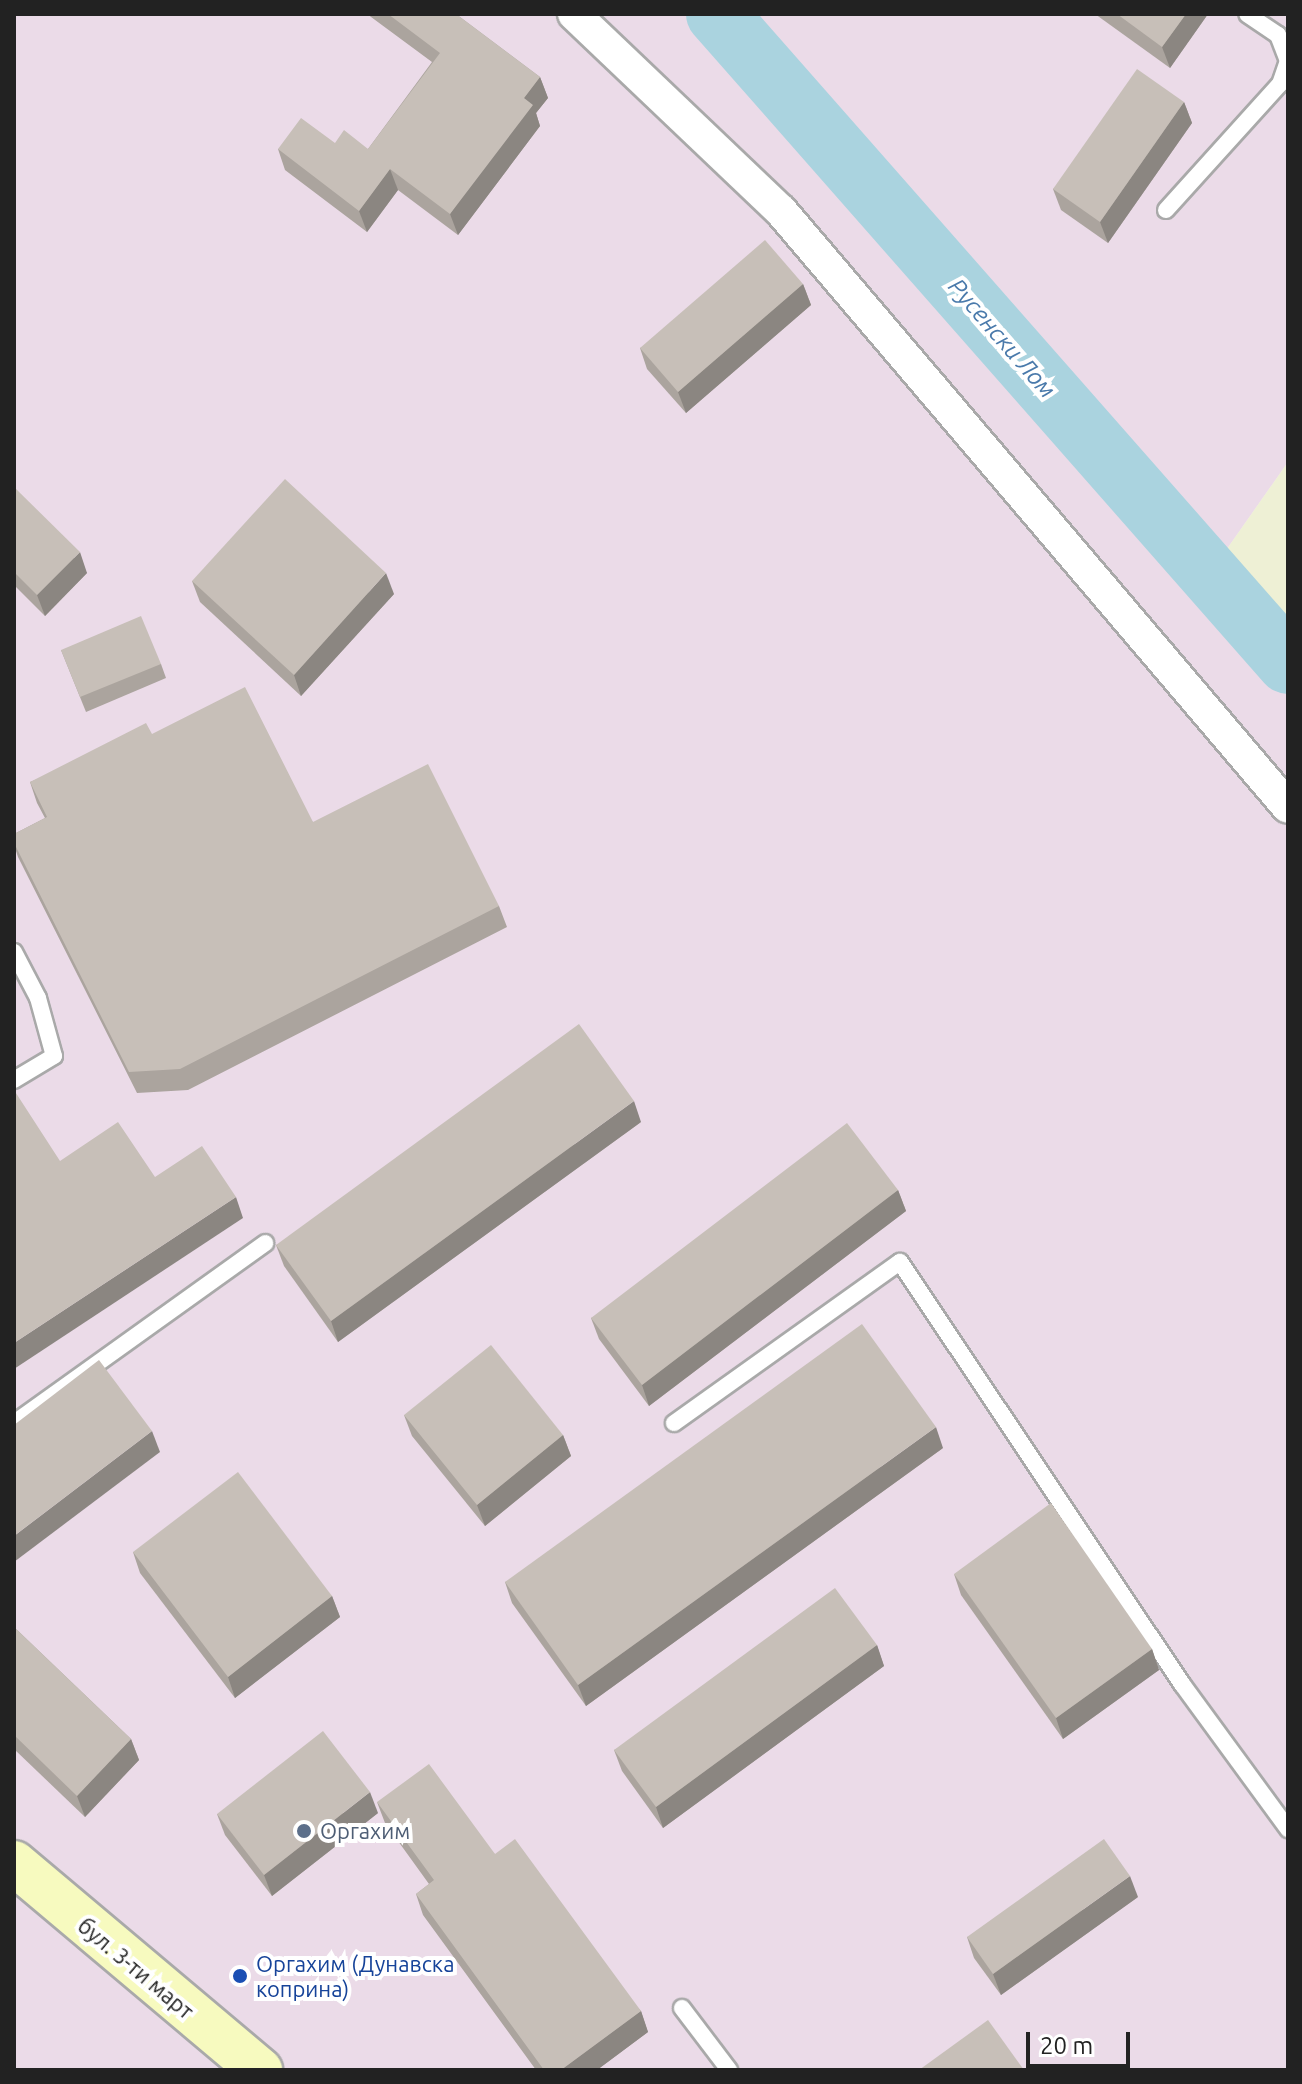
<!DOCTYPE html>
<meta charset="utf-8">
<style>
body{margin:0}
#map{position:relative;width:1302px;height:2084px;overflow:hidden;background:#f2efe9;font-family:Ubuntu,sans-serif}
div>[style]{position:absolute}
[style*='--x']{left:calc(var(--x)*1px);top:calc(var(--y)*1px);width:calc(var(--w)*1px);rotate:calc(var(--a)*1deg)}
.industrial>*{inset:0;background:#ebdbe8}
.farmland>*{inset:0;background:#eef0d5}
.river>*{height:62px;margin:-31px;padding:0 31px;transform-origin:31px;border-radius:31px;background:#aad3df}
.roads{filter:drop-shadow(2px 0 #a9a9a9) drop-shadow(-2px 0 #a9a9a9) drop-shadow(0 2px #a9a9a9) drop-shadow(0 -2px #a9a9a9)}
.lane>*{height:16px;margin:-8px;padding:0 8px;transform-origin:8px;border-radius:8px;background:#fff}
.street>*{height:32px;margin:-16px;padding:0 16px;transform-origin:16px;border-radius:16px;background:#fff}
.secondary>*{height:44px;margin:-22px;padding:0 22px;transform-origin:22px;border-radius:22px;background:#f7fabf}
.wall>*{inset:0;background:#aba49e}
.shaded-wall>*{inset:0;background:#8b8681}
.building>*{inset:0;background:#c7bfb8}
.dots>*{width:22px;height:22px;translate:-50% -50%;box-sizing:border-box;border:4px solid #fff;border-radius:50%}
span{translate:-50% -50%;white-space:nowrap;text-align:center;line-height:1.15;-webkit-text-stroke:8px #fff;paint-order:stroke}
.service-label{font-size:22px;color:#4e5e75}
.left{translate:0 -50%;text-align:left}
.transit-label{font-size:22px;color:#164399}
.street-label{font-size:22px;color:#222}
.water-label{font-size:24px;color:#4a7aab;font-style:italic}
.frame{position:absolute;inset:0;border:16px solid #222;pointer-events:none}
.scale{position:absolute;left:1026px;top:2032px;width:104px;height:36px;box-sizing:border-box;border:4px solid #222;border-top:0;padding-left:10px;font-size:24px;line-height:28px;white-space:nowrap;color:#222;-webkit-text-stroke:6px #fff;paint-order:stroke}
</style>
<div id="map">
<div class="industrial">
<i style="clip-path:polygon(14px 14px,1288px 14px,1288px 462px,1222px 556px,1288px 643px,1288px 2070px,14px 2070px)"></i>
</div>
<div class="farmland">
<i style="clip-path:polygon(1288px 462px,1288px 643px,1222px 556px)"></i>
</div>
<div class="river">
<i style="--x:717;--y:14;--w:864;--a:48.66"></i>
</div>
<div class="roads">
<div class="lane">
<i style="--x:1166;--y:210;--w:170;--a:-47.9"></i>
<i style="--x:1280;--y:84;--w:24;--a:-71"></i>
<i style="--x:1288;--y:61;--w:28;--a:-111"></i>
<i style="--x:1278;--y:35;--w:37;--a:-146"></i>
<i style="--x:14;--y:952;--w:52;--a:62.4"></i>
<i style="--x:38;--y:998;--w:60;--a:74.6"></i>
<i style="--x:54;--y:1056;--w:47;--a:149"></i>
<i style="--x:14;--y:1423;--w:309;--a:-35.6"></i>
<i style="--x:674;--y:1423;--w:277;--a:-35.5"></i>
<i style="--x:900;--y:1262;--w:508;--a:56.25"></i>
<i style="--x:1182;--y:1684;--w:180;--a:53.8"></i>
<i style="--x:682;--y:2008;--w:78;--a:52.8"></i>
</div>
<div class="street">
<i style="--x:574;--y:14;--w:286;--a:43.6"></i>
<i style="--x:781;--y:211;--w:782;--a:49.61"></i>
</div>
<div class="secondary">
<i style="--x:14;--y:1863;--w:322;--a:40.1"></i>
</div>
</div>
<div class="wall">
<i style="clip-path:polygon(367px 14px,456px 14px,540px 77px,548px 98px,536px 113px,540px 126px,458px 235px,398px 190px,367px 232px,285px 170px,278px 149px,335px 143px,368px 149px,432px 62px)"></i>
<i style="clip-path:polygon(1095px 14px,1208px 14px,1170px 68px)"></i>
<i style="clip-path:polygon(1184px 102px,1192px 123px,1108px 243px,1061px 210px,1053px 189px)"></i>
<i style="clip-path:polygon(803px 284px,811px 305px,686px 413px,647px 369px,640px 348px)"></i>
<i style="clip-path:polygon(14px 487px,87px 573px,45px 616px,14px 585px)"></i>
<i style="clip-path:polygon(192px 581px,394px 594px,301px 696px,200px 602px)"></i>
<i style="clip-path:polygon(61px 650px,161px 664px,166px 678px,86px 712px)"></i>
<i style="clip-path:polygon(152px 734px,313px 822px,499px 906px,507px 927px,188px 1090px,137px 1093px,18px 857px,14px 845px,14px 834px,45px 818px,37px 803px,30px 782px)"></i>
<i style="clip-path:polygon(641px 1122px,338px 1342px,284px 1266px,276px 1245px)"></i>
<i style="clip-path:polygon(898px 1190px,906px 1211px,649px 1406px,599px 1339px,591px 1318px)"></i>
<i style="clip-path:polygon(404px 1415px,563px 1435px,571px 1456px,485px 1526px,412px 1436px)"></i>
<i style="clip-path:polygon(943px 1448px,586px 1706px,512px 1603px,505px 1582px)"></i>
<i style="clip-path:polygon(133px 1552px,332px 1596px,340px 1617px,235px 1698px,140px 1573px)"></i>
<i style="clip-path:polygon(954px 1574px,1152px 1649px,1159px 1670px,1063px 1739px,961px 1595px)"></i>
<i style="clip-path:polygon(14px 1627px,131px 1739px,139px 1760px,85px 1817px,14px 1749px)"></i>
<i style="clip-path:polygon(877px 1645px,884px 1666px,663px 1828px,622px 1771px,614px 1750px)"></i>
<i style="clip-path:polygon(377px 1802px,495px 1854px,641px 2011px,648px 2032px,597px 2070px,536px 2070px,423px 1915px,416px 1894px,429px 1884px,385px 1823px)"></i>
<i style="clip-path:polygon(378px 1813px,272px 1896px,225px 1835px,217px 1814px)"></i>
<i style="clip-path:polygon(1138px 1897px,1001px 1995px,974px 1958px,967px 1937px)"></i>
</div>
<div class="shaded-wall">
<i style="clip-path:polygon(1186px 14px,1208px 14px,1170px 68px,1162px 47px)"></i>
<i style="clip-path:polygon(540px 77px,548px 98px,536px 113px,540px 126px,458px 235px,450px 214px,524px 98px)"></i>
<i style="clip-path:polygon(1184px 102px,1192px 123px,1108px 243px,1100px 222px)"></i>
<i style="clip-path:polygon(390px 169px,398px 190px,367px 232px,359px 211px)"></i>
<i style="clip-path:polygon(803px 284px,811px 305px,686px 413px,678px 392px)"></i>
<i style="clip-path:polygon(80px 552px,87px 573px,45px 616px,37px 595px)"></i>
<i style="clip-path:polygon(386px 573px,394px 594px,301px 696px,294px 675px)"></i>
<i style="clip-path:polygon(634px 1101px,641px 1122px,338px 1342px,331px 1321px)"></i>
<i style="clip-path:polygon(898px 1190px,906px 1211px,649px 1406px,642px 1385px)"></i>
<i style="clip-path:polygon(236px 1197px,243px 1218px,14px 1369px,14px 1343px)"></i>
<i style="clip-path:polygon(936px 1427px,943px 1448px,586px 1706px,578px 1685px)"></i>
<i style="clip-path:polygon(152px 1431px,160px 1452px,14px 1562px,14px 1536px)"></i>
<i style="clip-path:polygon(563px 1435px,571px 1456px,485px 1526px,477px 1505px)"></i>
<i style="clip-path:polygon(332px 1596px,340px 1617px,235px 1698px,228px 1677px)"></i>
<i style="clip-path:polygon(877px 1645px,884px 1666px,663px 1828px,656px 1807px)"></i>
<i style="clip-path:polygon(1152px 1649px,1159px 1670px,1063px 1739px,1056px 1718px)"></i>
<i style="clip-path:polygon(131px 1739px,139px 1760px,85px 1817px,77px 1796px)"></i>
<i style="clip-path:polygon(370px 1792px,378px 1813px,272px 1896px,264px 1875px)"></i>
<i style="clip-path:polygon(1130px 1876px,1138px 1897px,1001px 1995px,993px 1974px)"></i>
<i style="clip-path:polygon(641px 2011px,648px 2032px,597px 2070px,561px 2070px)"></i>
</div>
<div class="building">
<i style="clip-path:polygon(388px 14px,456px 14px,540px 77px,524px 98px,533px 105px,450px 214px,390px 169px,359px 211px,278px 149px,301px 118px,335px 143px,344px 130px,368px 149px,440px 53px)"></i>
<i style="clip-path:polygon(1117px 14px,1186px 14px,1162px 47px)"></i>
<i style="clip-path:polygon(1137px 69px,1184px 102px,1100px 222px,1053px 189px)"></i>
<i style="clip-path:polygon(765px 240px,803px 284px,678px 392px,640px 348px)"></i>
<i style="clip-path:polygon(285px 479px,386px 573px,294px 675px,192px 581px)"></i>
<i style="clip-path:polygon(14px 487px,80px 552px,37px 595px,14px 572px)"></i>
<i style="clip-path:polygon(141px 616px,161px 664px,80px 697px,61px 650px)"></i>
<i style="clip-path:polygon(245px 687px,313px 822px,428px 764px,499px 906px,180px 1069px,129px 1072px,14px 843px,14px 834px,47px 817px,30px 782px,146px 723px,152px 734px)"></i>
<i style="clip-path:polygon(579px 1024px,634px 1101px,331px 1321px,276px 1245px)"></i>
<i style="clip-path:polygon(14px 1090px,60px 1161px,118px 1122px,155px 1177px,202px 1146px,236px 1197px,14px 1343px)"></i>
<i style="clip-path:polygon(847px 1123px,898px 1190px,642px 1385px,591px 1318px)"></i>
<i style="clip-path:polygon(862px 1324px,936px 1427px,578px 1685px,505px 1582px)"></i>
<i style="clip-path:polygon(491px 1345px,563px 1435px,477px 1505px,404px 1415px)"></i>
<i style="clip-path:polygon(99px 1360px,152px 1431px,14px 1536px,14px 1425px)"></i>
<i style="clip-path:polygon(238px 1472px,332px 1596px,228px 1677px,133px 1552px)"></i>
<i style="clip-path:polygon(1051px 1503px,1152px 1649px,1056px 1718px,954px 1574px)"></i>
<i style="clip-path:polygon(835px 1588px,877px 1645px,656px 1807px,614px 1750px)"></i>
<i style="clip-path:polygon(14px 1627px,131px 1739px,77px 1796px,14px 1735px)"></i>
<i style="clip-path:polygon(323px 1731px,370px 1792px,264px 1875px,217px 1814px)"></i>
<i style="clip-path:polygon(429px 1764px,495px 1854px,515px 1839px,641px 2011px,561px 2070px,544px 2070px,416px 1894px,434px 1880px,377px 1802px)"></i>
<i style="clip-path:polygon(1104px 1839px,1130px 1876px,993px 1974px,967px 1937px)"></i>
<i style="clip-path:polygon(988px 2020px,1024px 2070px,919px 2070px)"></i>
</div>
<div class="dots">
<i style="left:304px;top:1831px;background:#5c6f8a"></i>
<i style="left:240px;top:1976px;background:#1a4fb4"></i>
</div>
<div class="service-label">
<span class="left" style="left:320px;top:1831px">Оргахим</span>
</div>
<div class="transit-label">
<span class="left" style="left:256px;top:1976px">Оргахим (Дунавска<br>коприна)</span>
</div>
<div class="street-label">
<span style="left:136px;top:1968px;rotate:40deg">бул. 3-ти март</span>
</div>
<div class="water-label">
<span style="left:1002px;top:338px;rotate:49deg">Русенски Лом</span>
</div>
<div class="frame"></div>
<div class="scale">20 m</div>
</div>
